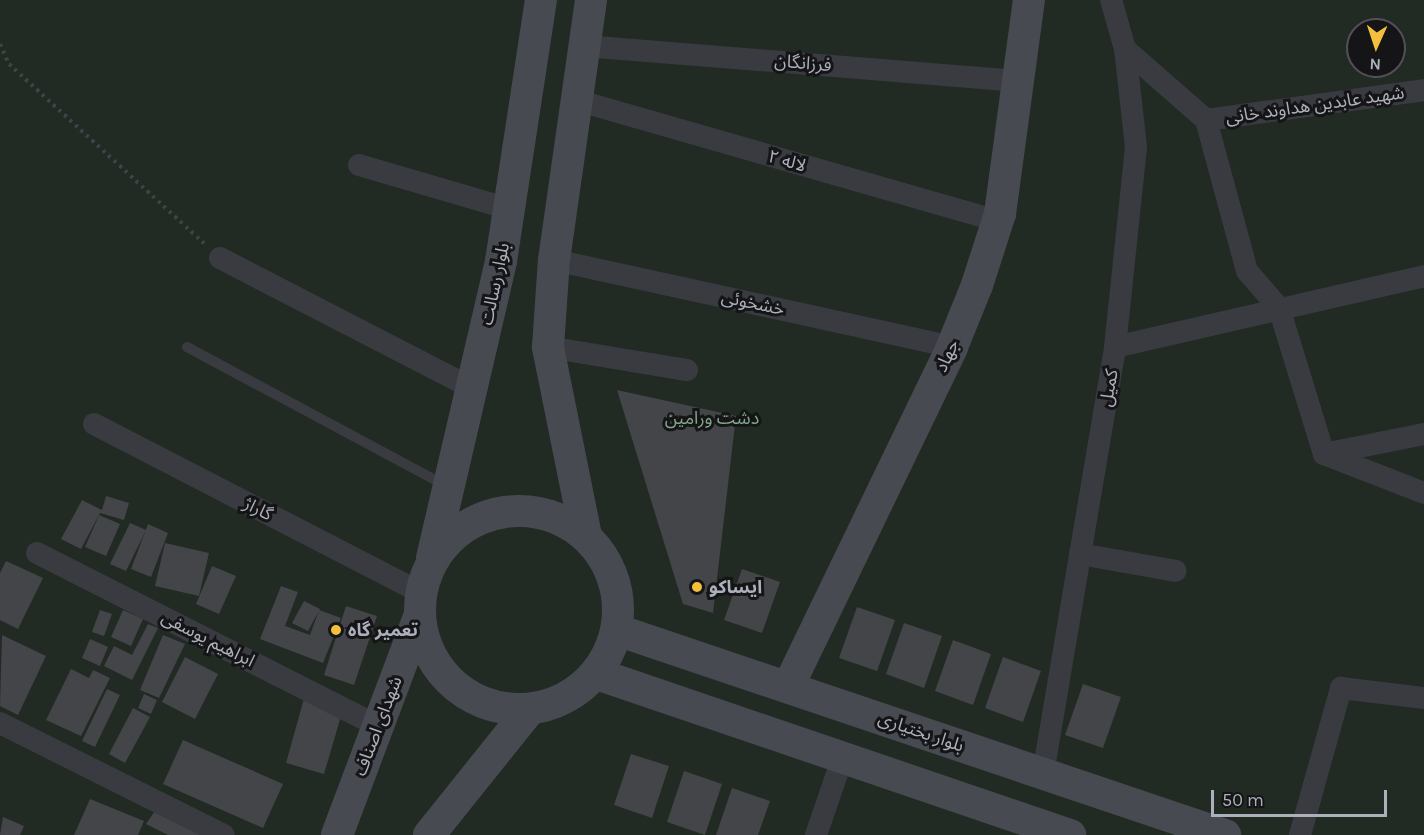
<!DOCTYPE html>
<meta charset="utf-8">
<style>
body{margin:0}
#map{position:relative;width:1424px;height:835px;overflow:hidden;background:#1a1a1c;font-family:Karla,"Noto Sans Arabic",sans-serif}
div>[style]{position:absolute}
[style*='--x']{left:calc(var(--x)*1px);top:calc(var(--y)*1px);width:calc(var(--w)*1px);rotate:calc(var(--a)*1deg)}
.green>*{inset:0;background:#212a23}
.building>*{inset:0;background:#444549}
.path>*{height:4px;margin-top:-2px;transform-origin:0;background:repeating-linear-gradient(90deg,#404248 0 3px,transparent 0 7.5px)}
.lane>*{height:10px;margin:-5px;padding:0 5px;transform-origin:5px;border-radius:5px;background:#3a3b41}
.street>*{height:22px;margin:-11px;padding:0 11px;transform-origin:11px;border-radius:11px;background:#3a3b41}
.secondary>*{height:32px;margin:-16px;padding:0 16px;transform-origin:16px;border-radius:16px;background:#484a51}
.secondary>.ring{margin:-16px;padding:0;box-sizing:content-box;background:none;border:32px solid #484a51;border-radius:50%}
.dots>*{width:16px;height:16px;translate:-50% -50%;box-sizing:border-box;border:3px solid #151417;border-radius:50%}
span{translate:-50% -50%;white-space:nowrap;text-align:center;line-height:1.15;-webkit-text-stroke:6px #151417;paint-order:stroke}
.street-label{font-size:18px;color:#acb0bb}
.park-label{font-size:18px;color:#83a688}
.poi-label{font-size:18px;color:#acb0bb;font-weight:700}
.left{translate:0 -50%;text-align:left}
.north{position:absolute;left:1346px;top:18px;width:60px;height:60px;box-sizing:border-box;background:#151417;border:2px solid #515259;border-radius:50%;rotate:183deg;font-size:16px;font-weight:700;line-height:24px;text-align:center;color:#acb0bb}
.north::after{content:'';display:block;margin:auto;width:21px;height:27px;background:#f2c03c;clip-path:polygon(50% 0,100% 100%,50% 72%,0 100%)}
.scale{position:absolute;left:1211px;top:790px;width:176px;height:27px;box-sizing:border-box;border:3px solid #acb0bb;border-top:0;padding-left:8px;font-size:18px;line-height:21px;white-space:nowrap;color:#acb0bb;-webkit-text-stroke:4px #151417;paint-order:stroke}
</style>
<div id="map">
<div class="green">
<i style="clip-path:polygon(evenodd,0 0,1424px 0,1424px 835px,0 835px,0 0,1358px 30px,1394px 30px,1394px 66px,1358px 66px,1358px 30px)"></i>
</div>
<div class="building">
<i style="clip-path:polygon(617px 390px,736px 416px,713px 613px,683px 604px)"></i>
<i style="clip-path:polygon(106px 496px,129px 503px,124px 520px,100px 513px,81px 549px,61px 539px,82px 500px,102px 510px)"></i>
<i style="clip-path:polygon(99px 515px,120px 524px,106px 556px,85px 547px)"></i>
<i style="clip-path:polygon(130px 523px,146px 530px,126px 571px,110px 564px)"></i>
<i style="clip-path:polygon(148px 524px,168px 533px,151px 577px,131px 569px)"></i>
<i style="clip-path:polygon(165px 543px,209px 553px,199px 596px,155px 586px)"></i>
<i style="clip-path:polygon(6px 561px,43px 578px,18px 629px,0 620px,0 573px)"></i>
<i style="clip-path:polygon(212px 566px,236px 576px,219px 614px,196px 604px)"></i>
<i style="clip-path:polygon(742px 569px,780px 582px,762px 633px,724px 620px)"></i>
<i style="clip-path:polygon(281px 586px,298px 592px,285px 626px,310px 635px,319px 610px,341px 618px,323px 663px,260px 639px)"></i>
<i style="clip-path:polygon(304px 601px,320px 609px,308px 631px,292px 623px)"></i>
<i style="clip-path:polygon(346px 606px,377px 616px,354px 685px,324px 675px)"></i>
<i style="clip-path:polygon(857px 607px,895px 620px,877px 671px,839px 658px)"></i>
<i style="clip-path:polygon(100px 610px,112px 614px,104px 636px,92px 632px)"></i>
<i style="clip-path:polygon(123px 610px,143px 619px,131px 646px,111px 637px)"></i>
<i style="clip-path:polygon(904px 623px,942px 636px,924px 688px,886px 674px)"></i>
<i style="clip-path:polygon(148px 624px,158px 628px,132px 680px,104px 666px,114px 646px,132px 655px)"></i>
<i style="clip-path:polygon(2px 635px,46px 656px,18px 715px,0 706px)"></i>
<i style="clip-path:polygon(163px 635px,185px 644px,159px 698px,140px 690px)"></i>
<i style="clip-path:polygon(90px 639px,108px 647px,100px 666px,82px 658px)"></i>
<i style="clip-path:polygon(953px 640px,991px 654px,973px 705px,935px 691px)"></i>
<i style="clip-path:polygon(185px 657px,218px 674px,195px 719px,162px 702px)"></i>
<i style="clip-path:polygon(1003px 657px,1041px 671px,1023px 722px,985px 708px)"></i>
<i style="clip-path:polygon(71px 669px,89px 678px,93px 670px,110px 678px,81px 736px,46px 720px)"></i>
<i style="clip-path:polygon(1083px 684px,1121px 697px,1103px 748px,1065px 735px)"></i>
<i style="clip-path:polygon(107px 689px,120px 695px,95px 747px,82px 741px)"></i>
<i style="clip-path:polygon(144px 694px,157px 700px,151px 714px,138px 708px)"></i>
<i style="clip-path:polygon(305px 695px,344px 706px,324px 774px,286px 763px)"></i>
<i style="clip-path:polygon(133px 708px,150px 717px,125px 763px,109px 754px)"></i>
<i style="clip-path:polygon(183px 740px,283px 784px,263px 828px,163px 784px)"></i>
<i style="clip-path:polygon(631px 754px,669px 766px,652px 818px,614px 805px)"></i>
<i style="clip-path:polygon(684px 771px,722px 784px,705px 835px,667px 822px)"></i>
<i style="clip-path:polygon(732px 788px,770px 801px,758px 835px,716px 835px)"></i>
<i style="clip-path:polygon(90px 799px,144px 821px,138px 835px,74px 835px)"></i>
<i style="clip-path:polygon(163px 799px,206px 835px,168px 835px,146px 824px)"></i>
<i style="clip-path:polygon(3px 817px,24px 826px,20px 835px,0 835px)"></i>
</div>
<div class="path">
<i style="--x:0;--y:44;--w:22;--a:66"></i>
<i style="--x:9;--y:64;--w:265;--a:42.6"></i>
</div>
<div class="lane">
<i style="--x:187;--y:347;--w:294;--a:28.2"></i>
</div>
<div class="street">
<i style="--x:584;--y:46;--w:439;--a:4.6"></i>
<i style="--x:1125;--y:49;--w:108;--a:41.2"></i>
<i style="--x:1206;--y:120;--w:220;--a:-7.8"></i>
<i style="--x:576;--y:100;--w:439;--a:16"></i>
<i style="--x:1206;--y:120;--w:156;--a:74.8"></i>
<i style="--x:1247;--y:271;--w:49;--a:49.1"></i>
<i style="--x:1279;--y:308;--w:153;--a:72.9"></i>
<i style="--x:359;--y:165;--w:156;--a:16.3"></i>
<i style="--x:220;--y:258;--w:284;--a:27.3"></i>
<i style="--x:554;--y:260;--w:407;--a:12.3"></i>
<i style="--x:548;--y:347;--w:141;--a:9.4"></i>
<i style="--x:1115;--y:347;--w:317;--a:-12.9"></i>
<i style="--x:94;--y:424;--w:368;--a:27.3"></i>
<i style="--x:1324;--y:454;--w:107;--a:21.3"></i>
<i style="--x:1324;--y:454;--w:102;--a:-11.3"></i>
<i style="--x:37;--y:553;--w:382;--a:26.9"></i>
<i style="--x:1080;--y:554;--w:97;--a:10"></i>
<i style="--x:0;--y:723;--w:250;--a:26.6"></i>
<i style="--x:1043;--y:774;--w:433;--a:-80.4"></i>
<i style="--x:1115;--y:347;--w:201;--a:-84"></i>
<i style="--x:1136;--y:147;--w:99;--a:-96.4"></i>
<i style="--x:1125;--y:49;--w:51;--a:-105.9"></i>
<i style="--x:816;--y:835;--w:80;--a:-71.1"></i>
<i style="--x:1300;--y:835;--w:153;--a:-74.4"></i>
<i style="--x:1341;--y:688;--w:84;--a:6.9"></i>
</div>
<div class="secondary">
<i class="ring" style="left:420px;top:511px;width:166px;height:166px"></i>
<i style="--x:586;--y:536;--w:193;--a:-101.4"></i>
<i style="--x:548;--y:347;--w:87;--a:-86.1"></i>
<i style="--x:554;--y:260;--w:263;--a:-81.9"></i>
<i style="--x:432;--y:558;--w:305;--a:-76.9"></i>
<i style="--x:501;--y:261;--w:264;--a:-81.3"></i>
<i style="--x:617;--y:630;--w:642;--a:18.63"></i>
<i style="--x:597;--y:674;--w:500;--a:18.8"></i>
<i style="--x:788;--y:687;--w:377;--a:-64.2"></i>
<i style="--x:952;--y:347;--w:67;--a:-68"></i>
<i style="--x:977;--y:285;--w:75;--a:-72.1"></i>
<i style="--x:1000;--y:214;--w:216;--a:-82.3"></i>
<i style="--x:337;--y:835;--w:233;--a:-69.4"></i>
<i style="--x:429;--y:835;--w:160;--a:-51.3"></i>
</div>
<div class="dots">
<i style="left:697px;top:587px;background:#f2c03c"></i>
<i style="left:336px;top:630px;background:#f2c03c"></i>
</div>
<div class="street-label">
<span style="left:803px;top:63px;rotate:5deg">فرزانگان</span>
<span style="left:1315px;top:105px;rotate:-8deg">شهید عابدین هداوند خانی</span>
<span style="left:787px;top:161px;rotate:16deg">لاله ۲</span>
<span style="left:495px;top:284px;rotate:-78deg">بلوار رسالت</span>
<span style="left:753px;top:303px;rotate:12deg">خشخوئی</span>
<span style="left:947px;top:356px;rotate:-65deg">جهاد</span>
<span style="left:1109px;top:388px;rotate:-80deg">کمیل</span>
<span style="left:258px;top:509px;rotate:27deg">گاراژ</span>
<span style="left:208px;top:639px;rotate:27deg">ابراهیم یوسفی</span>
<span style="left:378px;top:726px;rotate:-69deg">شهدای اصناف</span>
<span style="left:921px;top:732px;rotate:19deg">بلوار بختیاری</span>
</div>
<div class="park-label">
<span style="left:712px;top:418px">دشت ورامین</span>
</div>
<div class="poi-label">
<span class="left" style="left:709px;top:587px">ایساکو</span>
<span class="left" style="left:348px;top:630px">تعمیر گاه</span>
</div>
<div class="north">N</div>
<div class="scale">50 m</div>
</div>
